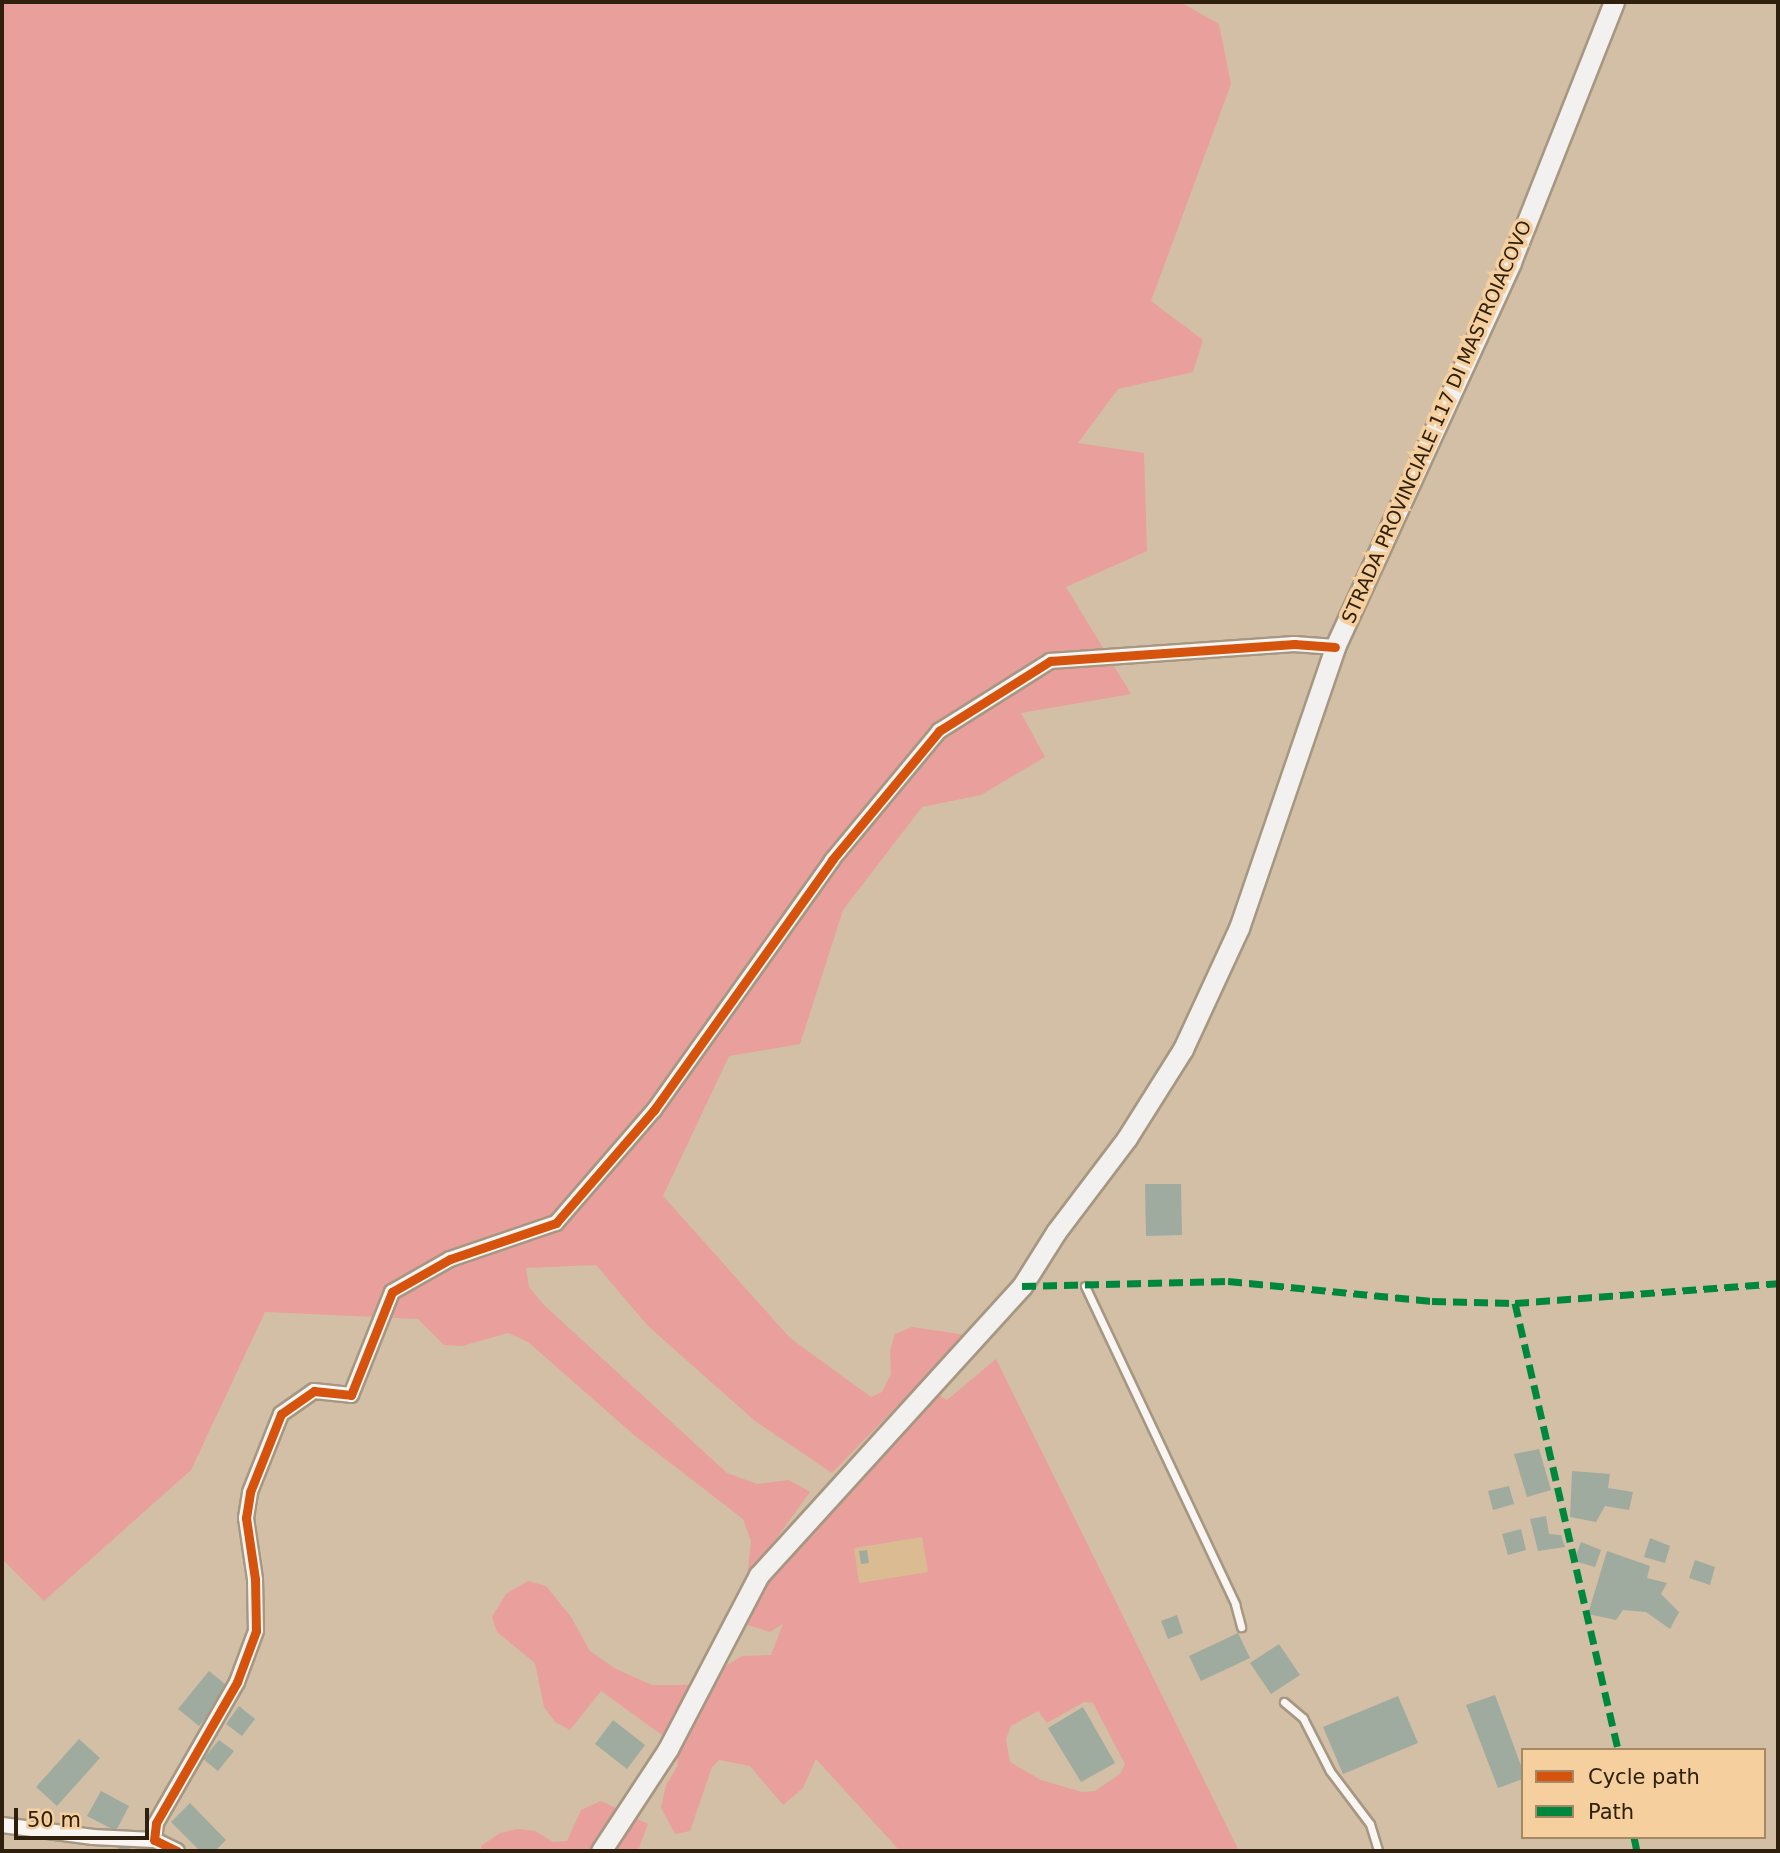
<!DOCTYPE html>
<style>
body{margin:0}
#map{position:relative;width:1780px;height:1853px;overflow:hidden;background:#d3bfa5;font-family:"DejaVu Sans",sans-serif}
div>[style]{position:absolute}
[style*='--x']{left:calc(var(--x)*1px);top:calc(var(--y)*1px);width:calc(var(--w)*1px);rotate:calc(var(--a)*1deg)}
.built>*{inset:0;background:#dbbb91}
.green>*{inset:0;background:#e99f9b}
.building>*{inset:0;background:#9fab9f}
.roads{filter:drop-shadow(2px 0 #a69782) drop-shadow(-2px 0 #a69782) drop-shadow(0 2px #a69782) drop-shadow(0 -2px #a69782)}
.service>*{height:7px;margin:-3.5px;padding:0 3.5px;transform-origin:3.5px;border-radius:3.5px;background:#f8f5f2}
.minor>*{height:14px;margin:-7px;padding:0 7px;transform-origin:7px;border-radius:7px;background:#f8f5f2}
.secondary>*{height:19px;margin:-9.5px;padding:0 9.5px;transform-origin:9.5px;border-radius:9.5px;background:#f2f1ef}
.quiet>*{height:7px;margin-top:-3.5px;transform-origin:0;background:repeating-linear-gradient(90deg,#00873e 0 14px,transparent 0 21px)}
.cycleway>*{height:9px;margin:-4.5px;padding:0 4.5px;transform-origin:4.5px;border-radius:4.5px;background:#d5530c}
span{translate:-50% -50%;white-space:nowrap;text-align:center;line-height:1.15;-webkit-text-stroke:7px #f5cf9e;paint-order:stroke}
.street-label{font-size:19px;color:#2e200d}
.frame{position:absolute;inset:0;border:4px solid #2e200d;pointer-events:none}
.legend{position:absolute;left:1521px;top:1748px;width:245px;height:91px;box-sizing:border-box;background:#f5cf9e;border:2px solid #a58964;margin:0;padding:9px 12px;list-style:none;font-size:21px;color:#2e200d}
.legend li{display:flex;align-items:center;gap:14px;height:35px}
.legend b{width:35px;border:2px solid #a58964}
.scale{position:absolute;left:14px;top:1808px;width:135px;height:32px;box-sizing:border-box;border:4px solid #2e200d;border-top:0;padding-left:9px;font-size:21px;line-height:24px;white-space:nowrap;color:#2e200d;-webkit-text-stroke:5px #f5cf9e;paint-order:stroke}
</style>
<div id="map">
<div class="built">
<i style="clip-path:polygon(923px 1537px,928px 1572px,859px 1583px,853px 1548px)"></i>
</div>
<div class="green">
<i style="clip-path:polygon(2px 2px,1180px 2px,1219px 24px,1231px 84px,1151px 301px,1203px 340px,1193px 372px,1118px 389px,1078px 443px,1144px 453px,1147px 551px,1066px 587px,1131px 694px,1021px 713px,1045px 757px,981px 795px,922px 807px,843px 910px,800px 1044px,729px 1056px,663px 1196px,790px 1338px,871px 1397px,882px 1392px,891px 1374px,890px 1350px,895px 1334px,912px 1327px,966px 1335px,832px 1473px,755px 1421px,648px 1326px,596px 1265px,526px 1268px,529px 1287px,544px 1305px,727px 1473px,757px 1484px,789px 1480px,810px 1492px,747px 1579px,751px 1541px,743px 1519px,634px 1435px,528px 1342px,508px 1333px,462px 1346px,444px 1345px,418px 1319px,265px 1312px,191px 1470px,44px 1601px,2px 1559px)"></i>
<i style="clip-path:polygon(evenodd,996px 1359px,1239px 1851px,900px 1851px,816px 1759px,803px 1788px,783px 1805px,750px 1766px,719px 1760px,712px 1767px,690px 1831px,675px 1834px,661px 1808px,666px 1785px,678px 1765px,676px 1748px,714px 1673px,742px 1656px,771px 1655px,783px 1624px,770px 1632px,748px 1625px,755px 1594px,813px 1517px,939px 1395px,947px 1400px,996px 1359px,922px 1537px,928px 1572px,859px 1583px,854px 1548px,922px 1537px,996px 1359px,1084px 1702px,1093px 1703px,1125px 1764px,1120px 1774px,1095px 1791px,1082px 1792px,1041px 1780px,1010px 1762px,1006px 1739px,1011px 1726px,1038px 1711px,1047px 1723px,1084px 1702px)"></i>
<i style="clip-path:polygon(528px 1581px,546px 1586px,571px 1617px,590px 1651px,616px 1669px,652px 1685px,687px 1685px,702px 1678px,669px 1740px,601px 1691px,570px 1730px,555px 1722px,544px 1707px,535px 1663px,497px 1632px,492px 1617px,506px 1594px)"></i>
<i style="clip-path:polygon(601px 1801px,648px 1824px,638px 1851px,481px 1851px,481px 1846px,500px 1833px,517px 1829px,535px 1831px,553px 1842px,567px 1841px,581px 1810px)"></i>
</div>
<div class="building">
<i style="clip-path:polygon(1145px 1184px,1181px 1184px,1182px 1235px,1146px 1236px)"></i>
<i style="clip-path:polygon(1539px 1449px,1551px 1490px,1527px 1497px,1514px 1454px)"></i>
<i style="clip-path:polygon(1572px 1471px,1610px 1474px,1608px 1488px,1633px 1492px,1629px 1510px,1605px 1506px,1596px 1522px,1570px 1517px)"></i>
<i style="clip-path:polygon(1509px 1486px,1514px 1504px,1493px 1510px,1488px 1491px)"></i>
<i style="clip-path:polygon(1546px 1516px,1549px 1534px,1561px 1535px,1565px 1547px,1538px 1551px,1530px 1519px)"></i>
<i style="clip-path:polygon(1521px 1529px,1526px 1550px,1508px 1555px,1502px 1534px)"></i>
<i style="clip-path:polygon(1650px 1538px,1670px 1546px,1665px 1563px,1644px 1557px)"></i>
<i style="clip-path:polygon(1581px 1542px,1601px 1550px,1595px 1567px,1574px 1561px)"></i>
<i style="clip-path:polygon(867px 1550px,869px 1563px,861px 1564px,859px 1551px)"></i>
<i style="clip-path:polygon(1607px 1551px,1650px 1566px,1647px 1578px,1667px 1583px,1661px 1594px,1679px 1612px,1670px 1629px,1646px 1612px,1623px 1610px,1616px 1620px,1588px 1614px)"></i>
<i style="clip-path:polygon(1695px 1560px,1715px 1567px,1710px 1585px,1689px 1578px)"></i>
<i style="clip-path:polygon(1177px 1615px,1183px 1633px,1168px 1639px,1161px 1621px)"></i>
<i style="clip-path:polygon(1238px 1633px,1250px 1658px,1201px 1681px,1189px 1656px)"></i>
<i style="clip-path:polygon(1279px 1644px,1300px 1675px,1271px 1694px,1250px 1663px)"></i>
<i style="clip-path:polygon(209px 1671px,230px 1688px,199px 1726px,178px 1709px)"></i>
<i style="clip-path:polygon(1495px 1695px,1523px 1771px,1523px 1779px,1498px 1788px,1466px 1705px)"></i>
<i style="clip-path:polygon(1398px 1696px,1418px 1743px,1343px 1774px,1323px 1727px)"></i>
<i style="clip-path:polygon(239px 1706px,255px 1719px,242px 1736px,226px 1724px)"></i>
<i style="clip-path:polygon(1083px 1707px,1115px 1763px,1081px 1782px,1048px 1728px)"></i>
<i style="clip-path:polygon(613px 1720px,645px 1745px,627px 1769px,595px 1744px)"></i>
<i style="clip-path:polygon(79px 1739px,100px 1758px,57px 1806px,36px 1787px)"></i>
<i style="clip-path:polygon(219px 1740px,234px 1751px,218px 1771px,203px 1759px)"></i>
<i style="clip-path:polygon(101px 1791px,129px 1806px,116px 1831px,87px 1816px)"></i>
<i style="clip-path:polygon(190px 1803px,226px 1840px,215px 1851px,200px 1851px,171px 1822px)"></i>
<i style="clip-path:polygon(127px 1843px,132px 1851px,114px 1851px)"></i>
</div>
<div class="roads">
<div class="service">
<i style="--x:1085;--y:1286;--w:352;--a:64.7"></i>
<i style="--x:1235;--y:1604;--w:24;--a:75"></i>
<i style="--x:1284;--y:1702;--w:25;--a:40"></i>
<i style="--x:1303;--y:1718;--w:59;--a:63"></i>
<i style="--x:1330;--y:1771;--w:66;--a:53"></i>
<i style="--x:1370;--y:1824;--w:28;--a:73"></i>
</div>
<div class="minor">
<i style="--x:2;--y:1825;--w:92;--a:7.5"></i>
<i style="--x:93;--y:1837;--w:61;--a:2.8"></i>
<i style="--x:177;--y:1851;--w:25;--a:-154"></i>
<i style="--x:154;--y:1840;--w:17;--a:-83"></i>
<i style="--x:156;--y:1823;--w:163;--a:-60.1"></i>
<i style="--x:237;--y:1682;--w:54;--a:-69.6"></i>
<i style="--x:256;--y:1631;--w:52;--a:-91.1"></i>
<i style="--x:255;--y:1579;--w:62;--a:-98.4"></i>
<i style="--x:246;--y:1518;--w:26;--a:-81"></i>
<i style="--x:250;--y:1492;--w:84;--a:-68.3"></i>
<i style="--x:281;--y:1414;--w:40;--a:-34.9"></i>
<i style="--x:314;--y:1391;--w:37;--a:6"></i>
<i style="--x:351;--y:1395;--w:111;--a:-68.3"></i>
<i style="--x:392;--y:1292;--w:67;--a:-29.6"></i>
<i style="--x:450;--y:1259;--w:112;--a:-18.8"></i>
<i style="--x:556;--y:1223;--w:150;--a:-49.1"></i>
<i style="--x:654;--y:1110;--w:307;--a:-54.5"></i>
<i style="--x:832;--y:860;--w:168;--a:-50.3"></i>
<i style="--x:939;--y:731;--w:131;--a:-32.2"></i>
<i style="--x:1050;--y:661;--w:245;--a:-4"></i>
<i style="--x:1294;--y:644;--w:41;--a:4.2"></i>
</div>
<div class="secondary">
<i style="--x:601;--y:1851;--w:122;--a:-56.7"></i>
<i style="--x:668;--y:1749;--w:196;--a:-62.4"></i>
<i style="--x:759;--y:1575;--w:391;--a:-47.7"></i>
<i style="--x:1022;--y:1286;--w:64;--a:-57.8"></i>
<i style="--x:1056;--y:1232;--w:118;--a:-52.9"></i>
<i style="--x:1127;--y:1138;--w:105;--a:-57.8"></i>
<i style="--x:1183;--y:1049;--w:133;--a:-65.2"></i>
<i style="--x:1239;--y:928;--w:297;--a:-71.1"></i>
<i style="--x:1335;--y:647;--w:423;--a:-65.4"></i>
<i style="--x:1511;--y:262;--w:280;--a:-68.4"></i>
</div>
</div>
<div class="quiet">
<i style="--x:1022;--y:1286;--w:206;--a:-1.4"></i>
<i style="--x:1228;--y:1281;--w:205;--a:5.6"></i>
<i style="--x:1432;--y:1301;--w:83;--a:1.4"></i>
<i style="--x:1515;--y:1303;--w:264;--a:-4.3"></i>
<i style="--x:1515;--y:1303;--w:459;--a:77"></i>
<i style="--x:1634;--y:1837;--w:14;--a:78"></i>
</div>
<div class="cycleway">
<i style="--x:177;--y:1851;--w:25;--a:-154"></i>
<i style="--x:154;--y:1840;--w:17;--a:-83"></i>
<i style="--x:156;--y:1823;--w:163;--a:-60.1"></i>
<i style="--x:237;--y:1682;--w:54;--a:-69.6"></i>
<i style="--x:256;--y:1631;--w:52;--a:-91.1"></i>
<i style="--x:255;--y:1579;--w:62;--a:-98.4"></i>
<i style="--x:246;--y:1518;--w:26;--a:-81"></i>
<i style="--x:250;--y:1492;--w:84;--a:-68.3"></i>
<i style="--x:281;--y:1414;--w:40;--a:-34.9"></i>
<i style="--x:314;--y:1391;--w:37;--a:6"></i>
<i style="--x:351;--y:1395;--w:111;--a:-68.3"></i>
<i style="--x:392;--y:1292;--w:67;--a:-29.6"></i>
<i style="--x:450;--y:1259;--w:112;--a:-18.8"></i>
<i style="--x:556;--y:1223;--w:150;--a:-49.1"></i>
<i style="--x:654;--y:1110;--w:307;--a:-54.5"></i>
<i style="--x:832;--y:860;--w:168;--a:-50.3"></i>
<i style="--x:939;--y:731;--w:131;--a:-32.2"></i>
<i style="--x:1050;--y:661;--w:245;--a:-4"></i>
<i style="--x:1294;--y:644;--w:41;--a:4.2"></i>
</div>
<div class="street-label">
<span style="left:1437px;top:422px;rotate:-66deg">STRADA PROVINCIALE 117 DI MASTROIACOVO</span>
</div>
<div class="frame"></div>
<ul class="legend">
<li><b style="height:9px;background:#d5530c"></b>Cycle path</li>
<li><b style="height:9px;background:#00873e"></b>Path</li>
</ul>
<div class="scale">50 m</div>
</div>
